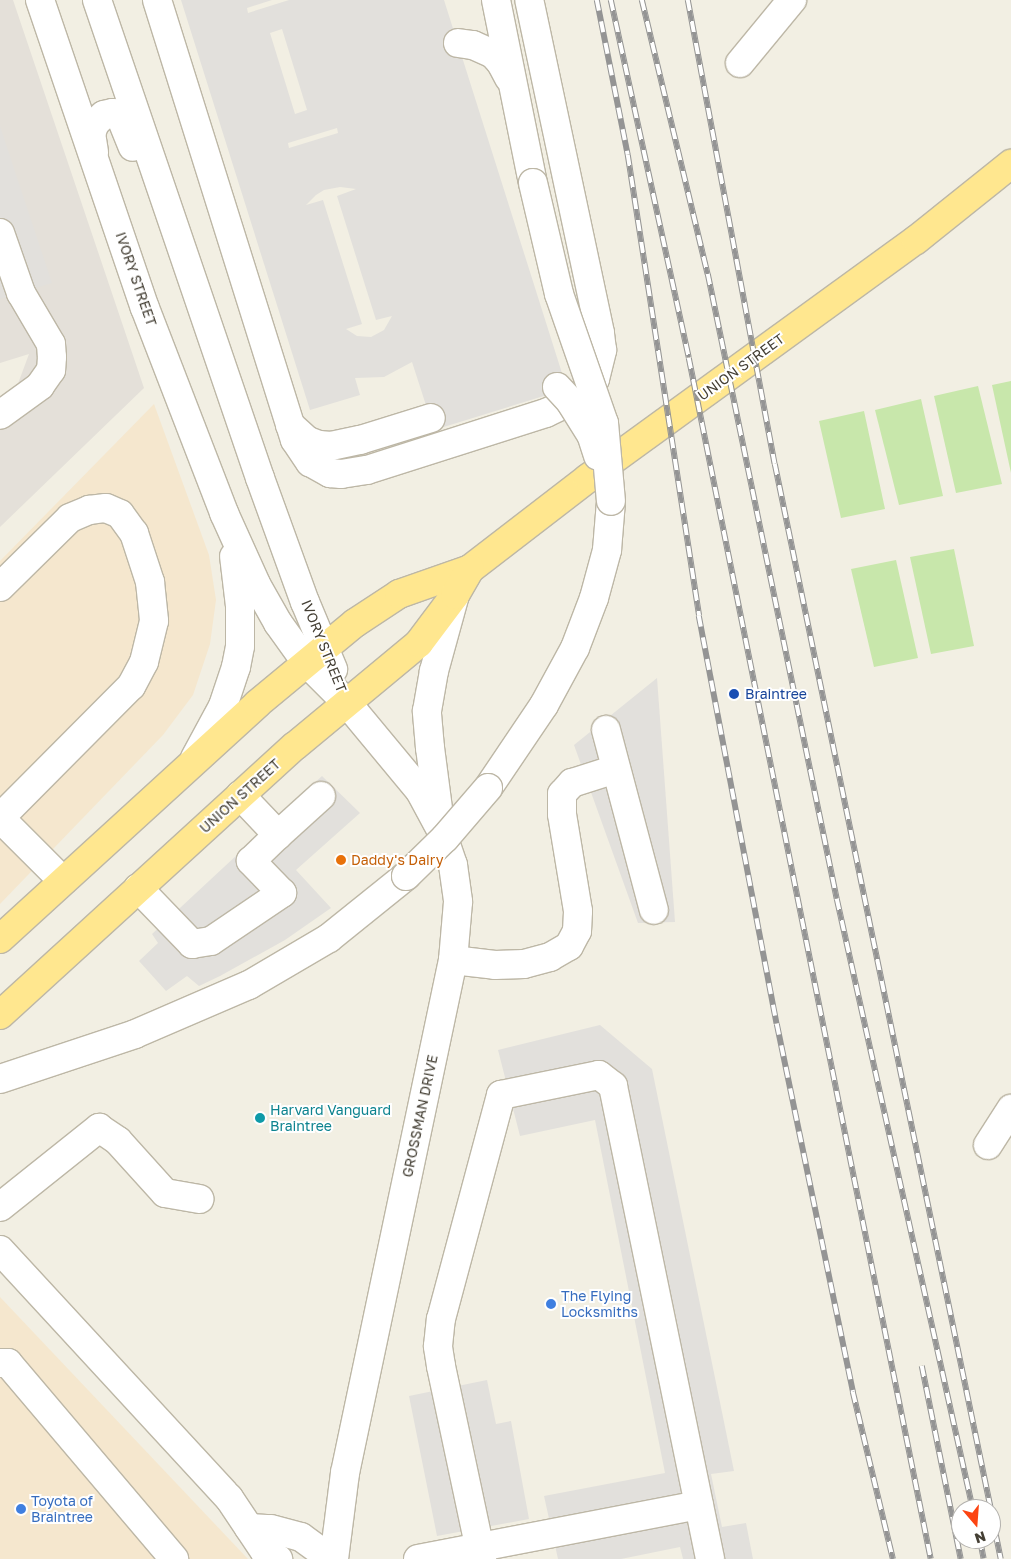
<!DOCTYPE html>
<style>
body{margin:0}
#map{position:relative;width:1011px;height:1559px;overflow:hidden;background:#f2efe3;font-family:"Golos Text",sans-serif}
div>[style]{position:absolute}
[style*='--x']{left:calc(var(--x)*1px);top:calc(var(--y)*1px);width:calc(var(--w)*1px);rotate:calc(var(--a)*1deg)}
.commercial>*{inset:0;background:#f5e7ce}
.industrial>*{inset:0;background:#e4e0d9}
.green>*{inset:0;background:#c8e7ab}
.parking>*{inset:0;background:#e2e0dc}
.roads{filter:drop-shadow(1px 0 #bdb7a6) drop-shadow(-1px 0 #bdb7a6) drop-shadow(0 1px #bdb7a6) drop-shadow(0 -1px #bdb7a6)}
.minor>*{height:28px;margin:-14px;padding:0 14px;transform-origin:14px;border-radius:14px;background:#fff}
.major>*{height:28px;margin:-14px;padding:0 14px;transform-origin:14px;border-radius:14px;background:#ffe78f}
.rail>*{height:5.5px;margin-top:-2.75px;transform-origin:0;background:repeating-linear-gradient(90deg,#fff 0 11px,#949494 0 22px);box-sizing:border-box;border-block:1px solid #949494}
.bridges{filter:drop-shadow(1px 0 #bdb7a6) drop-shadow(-1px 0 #bdb7a6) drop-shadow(0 1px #bdb7a6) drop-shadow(0 -1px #bdb7a6)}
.minor-bridge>*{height:28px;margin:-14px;padding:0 14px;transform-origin:14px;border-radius:14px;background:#fff}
.dots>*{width:14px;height:14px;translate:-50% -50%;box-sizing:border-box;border:2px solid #fff;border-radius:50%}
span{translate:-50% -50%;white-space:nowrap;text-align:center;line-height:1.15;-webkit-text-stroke:4px #fff;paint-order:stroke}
.street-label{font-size:14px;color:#443f34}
.transit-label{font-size:14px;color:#164399}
.left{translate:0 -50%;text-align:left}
.food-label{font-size:14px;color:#c56008}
.culture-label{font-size:14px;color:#0d838f}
.shop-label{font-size:14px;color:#366cbe}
.north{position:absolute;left:951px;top:1499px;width:50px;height:50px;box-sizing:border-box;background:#fff;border:1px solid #b4b2ae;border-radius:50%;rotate:162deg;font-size:14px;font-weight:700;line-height:20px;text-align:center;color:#443f34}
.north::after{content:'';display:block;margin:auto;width:18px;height:22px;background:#fc4411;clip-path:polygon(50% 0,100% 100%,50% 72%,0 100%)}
</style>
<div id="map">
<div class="commercial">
<i style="clip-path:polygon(154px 404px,209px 555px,216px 600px,210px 644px,193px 695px,163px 735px,0 904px,0 561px)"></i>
<i style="clip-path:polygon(0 1297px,248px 1559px,0 1559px)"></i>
</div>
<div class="industrial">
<i style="clip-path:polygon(0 0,13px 0,144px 388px,0 527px,0 399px,16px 389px,29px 354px,0 363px)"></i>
</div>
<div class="green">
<i style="clip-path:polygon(1011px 381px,1011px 473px,992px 385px)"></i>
<i style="clip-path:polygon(978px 386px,1002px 484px,956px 493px,934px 396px)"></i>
<i style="clip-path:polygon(921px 399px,943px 496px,899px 505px,875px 410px)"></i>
<i style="clip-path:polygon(864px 411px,885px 509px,841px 518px,819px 421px)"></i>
<i style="clip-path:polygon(954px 549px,974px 646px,931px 654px,910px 557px)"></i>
<i style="clip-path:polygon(896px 560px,918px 658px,874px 667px,851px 569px)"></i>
</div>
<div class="parking">
<i style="clip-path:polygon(evenodd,181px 0,272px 0,247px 8px,248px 13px,289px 0,444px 0,561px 370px,562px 375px,547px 395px,434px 430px,412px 362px,384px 377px,355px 378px,360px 395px,310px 410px,181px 0,282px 29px,307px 110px,295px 114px,270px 33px,282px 29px,181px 0,337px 128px,338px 133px,289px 148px,288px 143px,337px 128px,181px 0,340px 187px,356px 189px,337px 196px,376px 320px,392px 316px,384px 330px,371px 337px,357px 336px,346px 329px,362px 324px,323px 200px,306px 205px,316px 195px,324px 190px,340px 187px)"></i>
<i style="clip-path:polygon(0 126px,52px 283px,0 299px)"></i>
<i style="clip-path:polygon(657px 678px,675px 922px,638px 923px,574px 745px)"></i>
<i style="clip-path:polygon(322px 776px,360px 813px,296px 870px,331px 908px,285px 940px,220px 976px,199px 986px,187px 976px,166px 991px,139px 961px,158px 943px,152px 934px)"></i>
<i style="clip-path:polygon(600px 1025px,652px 1069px,734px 1471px,711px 1474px,722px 1527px,746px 1523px,753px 1559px,683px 1559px,680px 1547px,621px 1559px,558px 1559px,544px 1496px,665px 1473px,595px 1120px,520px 1136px,498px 1050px)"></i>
<i style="clip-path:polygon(487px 1380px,496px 1424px,511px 1421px,529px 1519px,437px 1536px,409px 1396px)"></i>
</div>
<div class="roads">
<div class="minor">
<i style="--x:40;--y:0;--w:325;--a:71.2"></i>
<i style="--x:145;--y:308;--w:220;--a:68.9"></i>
<i style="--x:224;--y:513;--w:78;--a:65.7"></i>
<i style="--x:256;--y:584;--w:45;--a:60.6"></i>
<i style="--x:278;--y:623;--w:48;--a:54.3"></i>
<i style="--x:306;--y:662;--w:58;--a:45"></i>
<i style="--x:347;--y:703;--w:114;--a:50.3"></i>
<i style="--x:420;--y:791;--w:44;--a:61.7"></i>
<i style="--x:441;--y:830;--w:37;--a:71"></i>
<i style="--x:453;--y:865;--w:37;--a:82"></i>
<i style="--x:458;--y:902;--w:58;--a:94.9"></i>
<i style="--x:453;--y:960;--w:524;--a:101.89"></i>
<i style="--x:345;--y:1473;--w:87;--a:97.3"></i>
<i style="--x:97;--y:0;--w:505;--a:71.17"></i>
<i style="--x:260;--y:478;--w:132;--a:70.1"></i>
<i style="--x:305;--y:602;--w:73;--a:67.3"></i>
<i style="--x:157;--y:0;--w:461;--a:72.6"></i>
<i style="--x:295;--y:440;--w:27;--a:56"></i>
<i style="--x:310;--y:462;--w:23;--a:29"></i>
<i style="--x:330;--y:473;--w:11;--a:5"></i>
<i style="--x:341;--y:474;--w:26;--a:-9"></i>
<i style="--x:367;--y:470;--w:188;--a:-17.7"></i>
<i style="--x:546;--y:413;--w:30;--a:-26"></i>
<i style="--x:573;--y:400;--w:16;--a:-35"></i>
<i style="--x:586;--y:391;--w:15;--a:-53"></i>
<i style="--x:595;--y:379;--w:30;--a:-76"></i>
<i style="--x:602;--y:350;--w:17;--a:-97"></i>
<i style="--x:600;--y:333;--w:340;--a:-102"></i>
<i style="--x:496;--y:0;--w:187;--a:78.6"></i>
<i style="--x:458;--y:43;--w:15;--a:8"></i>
<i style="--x:473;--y:45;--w:22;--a:24"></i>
<i style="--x:493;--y:54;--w:12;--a:48"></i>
<i style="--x:501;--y:63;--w:17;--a:62"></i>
<i style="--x:740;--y:63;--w:82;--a:-50.5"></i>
<i style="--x:94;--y:152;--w:18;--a:-99"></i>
<i style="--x:91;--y:134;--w:12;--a:-70"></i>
<i style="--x:95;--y:123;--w:12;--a:-42"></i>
<i style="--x:104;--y:115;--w:9;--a:-13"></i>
<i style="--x:113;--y:113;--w:9;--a:32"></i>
<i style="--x:121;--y:118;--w:31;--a:68"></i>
<i style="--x:0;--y:233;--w:64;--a:70.7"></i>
<i style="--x:21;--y:293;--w:59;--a:59.5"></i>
<i style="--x:51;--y:344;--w:13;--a:86"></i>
<i style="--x:52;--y:357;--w:13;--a:94"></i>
<i style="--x:51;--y:370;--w:19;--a:125"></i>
<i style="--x:40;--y:386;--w:49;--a:144.1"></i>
<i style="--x:290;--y:425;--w:24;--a:42"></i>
<i style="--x:308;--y:441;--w:12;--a:20"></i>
<i style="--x:319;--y:445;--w:12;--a:5"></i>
<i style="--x:331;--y:446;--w:30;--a:-12"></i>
<i style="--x:360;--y:440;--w:74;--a:-17.2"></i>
<i style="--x:0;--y:587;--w:98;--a:-44.6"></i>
<i style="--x:70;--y:518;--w:21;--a:-23"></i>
<i style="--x:89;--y:510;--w:17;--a:-7"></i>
<i style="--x:106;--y:508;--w:15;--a:23"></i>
<i style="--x:120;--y:514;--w:24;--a:54"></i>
<i style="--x:134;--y:533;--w:52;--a:71.9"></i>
<i style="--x:150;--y:582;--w:39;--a:84"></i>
<i style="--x:154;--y:621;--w:42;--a:103.7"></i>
<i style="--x:144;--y:662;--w:27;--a:118"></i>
<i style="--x:131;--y:686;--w:186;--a:134.8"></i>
<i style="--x:606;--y:730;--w:186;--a:75.1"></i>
<i style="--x:195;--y:758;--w:59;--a:-61.7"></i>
<i style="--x:223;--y:706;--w:41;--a:-71.6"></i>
<i style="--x:236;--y:667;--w:21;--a:-79"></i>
<i style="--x:240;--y:646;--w:40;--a:-90"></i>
<i style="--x:240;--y:606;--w:50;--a:-96.8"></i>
<i style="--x:488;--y:788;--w:100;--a:-56"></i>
<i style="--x:544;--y:705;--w:65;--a:-61.5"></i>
<i style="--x:575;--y:648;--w:53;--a:-69.2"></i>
<i style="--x:594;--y:598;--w:50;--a:-74.8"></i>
<i style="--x:607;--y:550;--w:49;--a:-85.3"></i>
<i style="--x:439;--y:816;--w:69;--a:-97.5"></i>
<i style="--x:430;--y:748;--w:37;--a:-95"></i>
<i style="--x:427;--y:711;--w:41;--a:-80.1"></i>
<i style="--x:434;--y:671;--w:79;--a:-74.6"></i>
<i style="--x:0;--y:818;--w:89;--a:45"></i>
<i style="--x:278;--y:835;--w:58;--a:-42.2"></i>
<i style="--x:138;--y:888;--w:78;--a:46"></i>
<i style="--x:192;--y:944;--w:19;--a:-9"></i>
<i style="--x:211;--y:941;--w:86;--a:-34.1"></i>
<i style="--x:282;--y:893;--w:45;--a:-134.1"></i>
<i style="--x:251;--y:861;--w:37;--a:-44"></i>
<i style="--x:278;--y:835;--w:55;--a:-133.5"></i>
<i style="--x:453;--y:960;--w:42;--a:6.8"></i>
<i style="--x:495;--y:965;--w:29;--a:-2"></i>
<i style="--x:524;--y:964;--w:27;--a:-15"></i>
<i style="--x:550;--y:957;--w:22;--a:-30"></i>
<i style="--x:569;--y:946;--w:17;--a:-62"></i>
<i style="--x:577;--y:931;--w:20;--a:-87"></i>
<i style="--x:578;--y:911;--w:98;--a:-99.4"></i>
<i style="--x:562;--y:814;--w:20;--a:-90"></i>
<i style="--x:562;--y:794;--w:15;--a:-48"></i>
<i style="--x:572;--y:783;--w:46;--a:-17.7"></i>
<i style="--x:0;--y:1079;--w:142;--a:-18.4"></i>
<i style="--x:135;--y:1034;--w:124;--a:-23.3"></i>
<i style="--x:249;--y:985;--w:93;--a:-30.4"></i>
<i style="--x:329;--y:938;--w:99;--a:-38.8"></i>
<i style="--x:988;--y:1145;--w:43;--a:-57.4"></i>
<i style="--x:0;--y:1207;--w:127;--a:-38.6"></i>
<i style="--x:99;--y:1128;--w:23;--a:34"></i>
<i style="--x:118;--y:1141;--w:70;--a:47.9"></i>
<i style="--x:165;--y:1193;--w:35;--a:10"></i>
<i style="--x:0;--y:1250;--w:338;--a:47.3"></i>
<i style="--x:229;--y:1498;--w:65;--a:56.3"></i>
<i style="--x:265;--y:1552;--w:15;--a:28"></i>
<i style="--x:0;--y:1363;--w:8;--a:0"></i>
<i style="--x:8;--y:1363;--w:257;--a:49.7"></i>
<i style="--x:249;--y:1528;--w:22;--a:3"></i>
<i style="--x:271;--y:1529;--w:31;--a:15"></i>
<i style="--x:301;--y:1537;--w:37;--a:36"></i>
<i style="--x:418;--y:1559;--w:286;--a:-10.9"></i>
<i style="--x:482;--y:1559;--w:197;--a:-102"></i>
<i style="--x:441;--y:1366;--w:20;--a:-99"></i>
<i style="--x:438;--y:1346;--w:27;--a:-84"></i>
<i style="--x:441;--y:1319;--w:232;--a:-75"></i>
<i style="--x:501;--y:1095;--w:100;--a:-11.5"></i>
<i style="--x:599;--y:1075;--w:18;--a:38"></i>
<i style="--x:613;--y:1086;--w:483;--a:78.4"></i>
</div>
<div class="major">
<i style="--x:0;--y:939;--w:348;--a:-42.4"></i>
<i style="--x:257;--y:704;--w:127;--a:-39.6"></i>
<i style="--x:355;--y:623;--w:53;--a:-33.4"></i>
<i style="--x:399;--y:594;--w:75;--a:-19.4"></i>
<i style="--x:470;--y:569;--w:149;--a:-37.6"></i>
<i style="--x:588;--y:478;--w:405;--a:-36"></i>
<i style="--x:916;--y:240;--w:122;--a:-38.7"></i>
<i style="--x:0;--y:1015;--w:399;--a:-42.4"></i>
<i style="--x:295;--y:746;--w:161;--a:-39.7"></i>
<i style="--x:419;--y:643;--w:60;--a:-53.1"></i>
<i style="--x:455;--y:595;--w:30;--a:-60"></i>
</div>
</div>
<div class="rail">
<i style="--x:597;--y:0;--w:158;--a:78.7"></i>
<i style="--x:628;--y:155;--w:466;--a:81.2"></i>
<i style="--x:699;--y:616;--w:415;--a:79.2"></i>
<i style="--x:777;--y:1024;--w:376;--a:78.3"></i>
<i style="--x:853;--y:1392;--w:172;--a:76.5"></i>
<i style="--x:611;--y:0;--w:366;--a:77.7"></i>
<i style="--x:689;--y:358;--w:1225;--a:78.61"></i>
<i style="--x:642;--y:0;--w:282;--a:76.5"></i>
<i style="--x:708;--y:274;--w:638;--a:78.34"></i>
<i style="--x:837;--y:899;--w:625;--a:77.43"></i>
<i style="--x:688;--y:0;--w:472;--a:79.4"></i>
<i style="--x:775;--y:464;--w:1067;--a:78.32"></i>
<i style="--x:922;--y:1366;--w:197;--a:78.6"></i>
<i style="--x:991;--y:1510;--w:50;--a:78.5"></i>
<i style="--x:980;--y:1539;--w:20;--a:79"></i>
</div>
<div class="bridges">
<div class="minor-bridge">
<i style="--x:533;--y:183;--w:114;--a:76.8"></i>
<i style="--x:559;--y:294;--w:137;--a:70.8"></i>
<i style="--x:604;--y:423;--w:78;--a:84.9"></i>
<i style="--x:557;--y:387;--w:19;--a:47"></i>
<i style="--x:570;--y:401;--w:39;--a:58"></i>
<i style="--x:591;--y:434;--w:23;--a:72"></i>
<i style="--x:406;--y:876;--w:54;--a:-44.3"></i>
<i style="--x:445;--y:838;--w:66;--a:-49.3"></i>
</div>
</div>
<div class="dots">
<i style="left:734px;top:694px;background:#1a4fb4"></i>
<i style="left:341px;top:860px;background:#e8710a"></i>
<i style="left:260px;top:1118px;background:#0f9aa8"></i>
<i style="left:551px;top:1304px;background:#3f7fe0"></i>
<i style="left:21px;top:1509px;background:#3f7fe0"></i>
</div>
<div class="street-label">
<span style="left:136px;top:279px;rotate:71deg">IVORY STREET</span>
<span style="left:741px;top:367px;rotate:-36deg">UNION STREET</span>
<span style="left:324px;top:646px;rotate:68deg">IVORY STREET</span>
<span style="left:240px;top:796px;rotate:-42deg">UNION STREET</span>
<span style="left:420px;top:1116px;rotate:-78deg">GROSSMAN DRIVE</span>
</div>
<div class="transit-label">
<span class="left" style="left:745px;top:694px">Braintree</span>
</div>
<div class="food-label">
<span class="left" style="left:351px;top:860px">Daddy's Dairy</span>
</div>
<div class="culture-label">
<span class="left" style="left:270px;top:1118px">Harvard Vanguard<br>Braintree</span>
</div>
<div class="shop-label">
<span class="left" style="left:561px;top:1304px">The Flying<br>Locksmiths</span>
<span class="left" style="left:31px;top:1509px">Toyota of<br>Braintree</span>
</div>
<div class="north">N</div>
</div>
